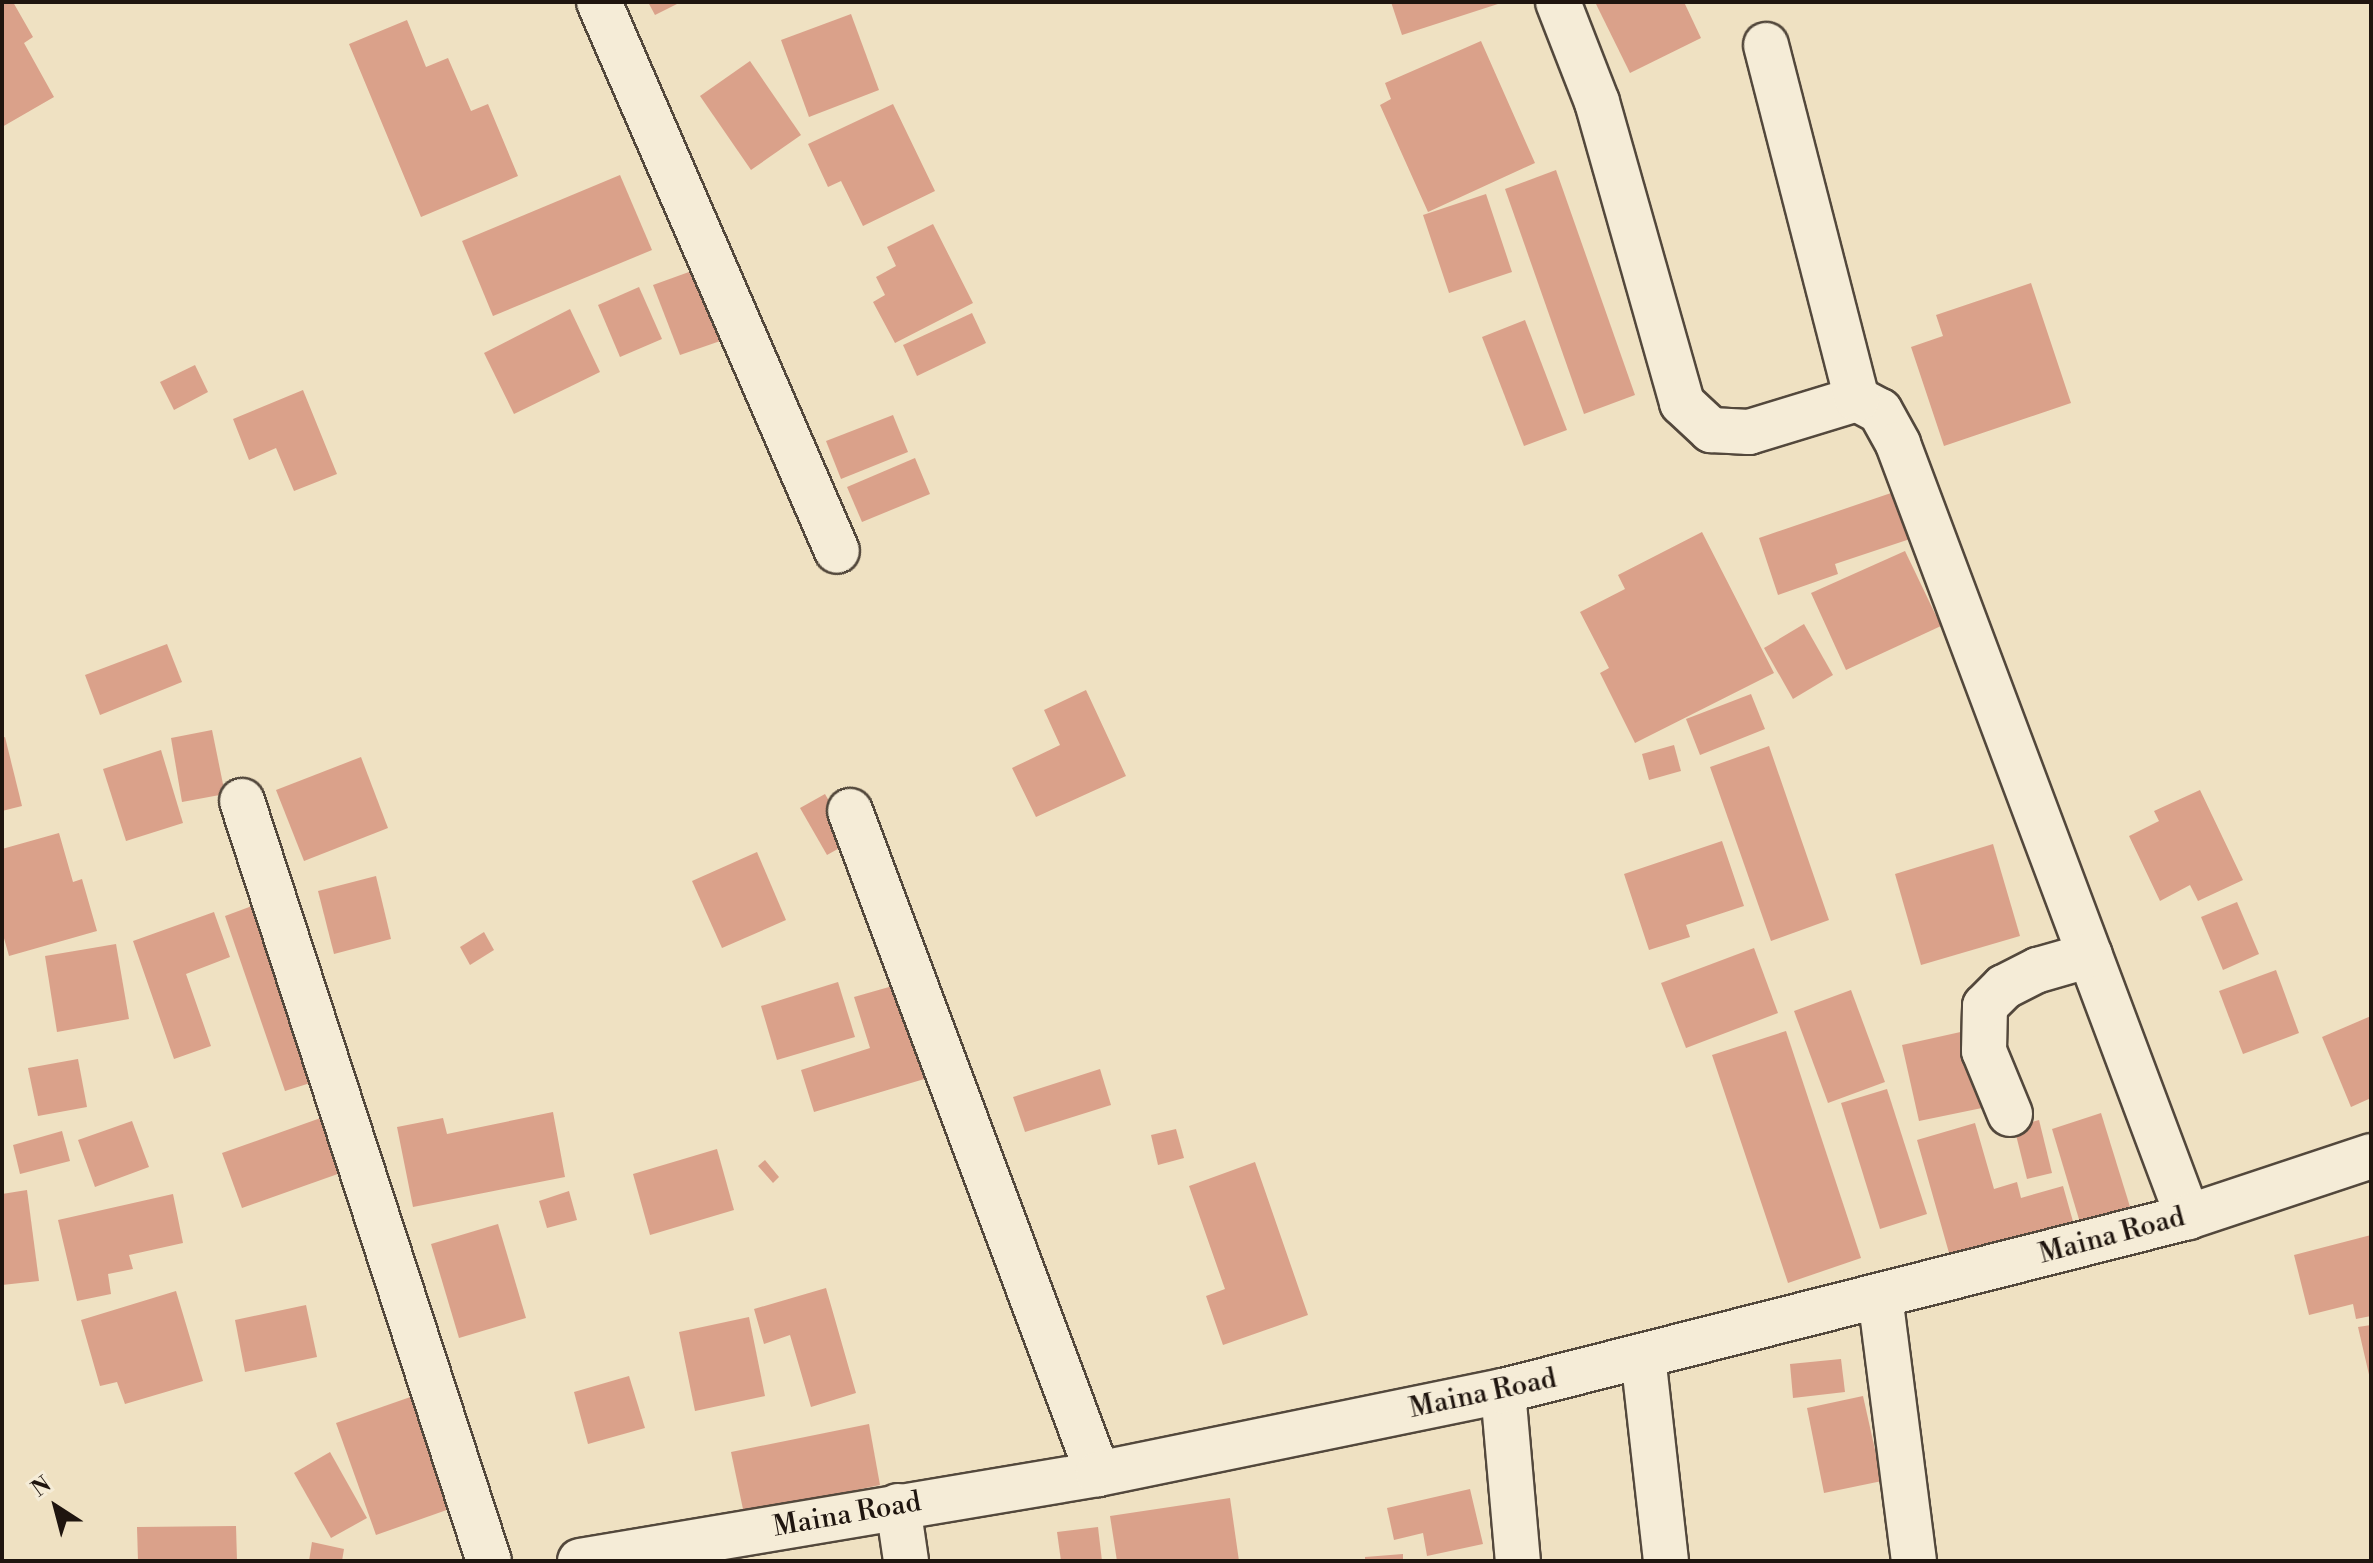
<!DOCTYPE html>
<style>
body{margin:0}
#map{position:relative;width:2373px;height:1563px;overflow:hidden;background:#efe1c2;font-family:"Libre Bodoni",serif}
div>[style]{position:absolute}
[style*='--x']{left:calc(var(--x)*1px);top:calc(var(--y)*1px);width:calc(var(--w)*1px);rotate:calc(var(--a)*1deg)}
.building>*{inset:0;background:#daa18a}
.roads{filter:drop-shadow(2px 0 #53483c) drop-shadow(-2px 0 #53483c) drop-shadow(0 2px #53483c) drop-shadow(0 -2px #53483c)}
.minor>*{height:44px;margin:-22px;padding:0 22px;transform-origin:22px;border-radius:22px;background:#f5ecd7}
span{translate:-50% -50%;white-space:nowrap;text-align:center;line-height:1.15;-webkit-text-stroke:8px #f5ecd7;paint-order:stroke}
.street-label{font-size:28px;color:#1f150f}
.frame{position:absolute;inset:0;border:4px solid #1f150f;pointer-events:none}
.north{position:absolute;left:16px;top:1467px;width:80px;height:80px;-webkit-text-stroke:6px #f5ecd7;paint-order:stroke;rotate:324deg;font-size:22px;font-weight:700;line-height:32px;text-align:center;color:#1f150f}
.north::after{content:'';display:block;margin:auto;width:28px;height:36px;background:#1f150f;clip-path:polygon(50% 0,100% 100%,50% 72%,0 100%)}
</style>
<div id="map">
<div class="building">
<i style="clip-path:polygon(2px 2px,13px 2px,33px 37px,24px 43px,54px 97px,2px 127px)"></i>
<i style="clip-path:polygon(648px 2px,681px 2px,655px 15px)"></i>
<i style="clip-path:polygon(1391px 2px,1501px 2px,1501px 3px,1402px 35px)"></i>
<i style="clip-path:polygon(1595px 2px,1684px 2px,1701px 38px,1630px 73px)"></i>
<i style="clip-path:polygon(851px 14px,879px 90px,809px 117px,781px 40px)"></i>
<i style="clip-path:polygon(407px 20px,426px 67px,448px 58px,471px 111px,488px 104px,518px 176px,421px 217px,349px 44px)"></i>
<i style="clip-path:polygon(1481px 41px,1535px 163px,1428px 212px,1380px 105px,1391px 99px,1385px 83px)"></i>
<i style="clip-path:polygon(750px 61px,801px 135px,751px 170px,700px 96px)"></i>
<i style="clip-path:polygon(893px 104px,935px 191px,863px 226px,841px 181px,828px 187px,808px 144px)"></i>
<i style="clip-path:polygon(1556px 170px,1635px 395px,1584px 414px,1505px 189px)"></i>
<i style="clip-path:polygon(620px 175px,652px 250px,493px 316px,462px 241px)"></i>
<i style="clip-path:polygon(1486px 194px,1512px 272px,1449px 293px,1423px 215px)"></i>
<i style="clip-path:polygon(933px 224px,973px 303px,895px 343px,873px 302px,885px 295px,876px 277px,896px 266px,887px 247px)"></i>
<i style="clip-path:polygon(700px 268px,726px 339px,680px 355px,653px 285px)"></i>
<i style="clip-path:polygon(2031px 283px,2071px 403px,1944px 446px,1911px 347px,1943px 336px,1936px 315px)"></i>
<i style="clip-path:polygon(639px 287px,662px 339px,620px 357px,598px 305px)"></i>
<i style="clip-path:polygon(570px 309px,600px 372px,514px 414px,484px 353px)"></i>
<i style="clip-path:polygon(972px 313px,986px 343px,917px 376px,903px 345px)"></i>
<i style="clip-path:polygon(1525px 320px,1567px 430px,1524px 446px,1482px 337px)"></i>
<i style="clip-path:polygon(195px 365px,208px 392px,174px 410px,160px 382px)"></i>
<i style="clip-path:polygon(303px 390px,337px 474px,294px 491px,276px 448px,249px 460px,233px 419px)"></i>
<i style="clip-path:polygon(893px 415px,908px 452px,841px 479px,826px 441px)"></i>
<i style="clip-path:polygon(915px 458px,930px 494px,862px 522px,847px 487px)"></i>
<i style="clip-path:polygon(1894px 492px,1910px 539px,1835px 564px,1838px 574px,1778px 595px,1759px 538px)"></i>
<i style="clip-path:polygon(1702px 532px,1774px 673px,1635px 743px,1600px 673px,1609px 668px,1580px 612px,1625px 589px,1618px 575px)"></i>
<i style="clip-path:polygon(1905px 551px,1941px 626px,1846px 670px,1811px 593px)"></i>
<i style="clip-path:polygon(1804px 624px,1833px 675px,1793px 699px,1764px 648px)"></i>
<i style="clip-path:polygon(167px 644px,182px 682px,100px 715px,85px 675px)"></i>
<i style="clip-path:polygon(1086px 690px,1126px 776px,1036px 817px,1012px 768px,1060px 745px,1044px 710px)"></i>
<i style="clip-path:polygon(1751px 694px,1765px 729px,1700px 755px,1686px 719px)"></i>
<i style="clip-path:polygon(212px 730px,225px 794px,182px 802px,171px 738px)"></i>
<i style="clip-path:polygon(5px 737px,22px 806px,2px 811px,2px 738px)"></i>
<i style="clip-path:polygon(1674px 745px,1681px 771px,1649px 780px,1642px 754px)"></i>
<i style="clip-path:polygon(1769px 746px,1829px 920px,1771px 941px,1710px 767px)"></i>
<i style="clip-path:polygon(161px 750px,183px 823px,126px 841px,103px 769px)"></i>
<i style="clip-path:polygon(361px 757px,388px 828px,304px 861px,276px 790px)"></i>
<i style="clip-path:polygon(2200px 790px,2243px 880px,2198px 901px,2190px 885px,2160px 901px,2129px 836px,2159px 821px,2154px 811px)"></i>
<i style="clip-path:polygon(825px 794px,852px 841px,827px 855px,800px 808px)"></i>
<i style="clip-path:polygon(59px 833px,73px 882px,82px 879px,97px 931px,9px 956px,2px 931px,2px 849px)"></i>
<i style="clip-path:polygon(1722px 841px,1744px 906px,1686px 925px,1690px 937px,1649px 950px,1624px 874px)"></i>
<i style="clip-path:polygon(1993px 844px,2020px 936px,1921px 965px,1895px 874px)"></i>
<i style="clip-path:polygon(757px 852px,786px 920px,722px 948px,692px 881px)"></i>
<i style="clip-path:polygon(376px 876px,391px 939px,334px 954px,318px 891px)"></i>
<i style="clip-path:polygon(265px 901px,326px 1078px,285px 1091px,225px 916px)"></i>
<i style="clip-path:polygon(2237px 902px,2259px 954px,2223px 970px,2201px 917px)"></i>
<i style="clip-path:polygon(214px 912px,230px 957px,186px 974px,211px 1046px,174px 1059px,133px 941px)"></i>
<i style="clip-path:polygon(484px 932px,494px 950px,470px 965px,460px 947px)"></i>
<i style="clip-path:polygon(116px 944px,129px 1019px,57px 1032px,45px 956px)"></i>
<i style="clip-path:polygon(1754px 948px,1778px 1013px,1686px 1048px,1661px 983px)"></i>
<i style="clip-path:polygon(2276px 970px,2299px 1033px,2243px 1054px,2219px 991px)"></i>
<i style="clip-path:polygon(838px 982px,855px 1037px,777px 1060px,761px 1006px)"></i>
<i style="clip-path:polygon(903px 983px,931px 1077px,814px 1112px,801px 1070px,870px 1048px,854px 997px)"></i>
<i style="clip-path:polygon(1851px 990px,1885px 1082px,1828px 1103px,1794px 1011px)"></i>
<i style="clip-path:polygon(2371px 1016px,2371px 1098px,2351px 1107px,2322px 1037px)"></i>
<i style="clip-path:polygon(1786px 1031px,1861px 1258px,1788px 1283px,1712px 1055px)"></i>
<i style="clip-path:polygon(1965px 1031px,1982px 1108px,1919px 1121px,1902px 1045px)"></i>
<i style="clip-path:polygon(78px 1059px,87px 1107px,38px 1116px,28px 1068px)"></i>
<i style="clip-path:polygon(1100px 1069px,1111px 1105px,1025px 1132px,1013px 1097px)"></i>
<i style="clip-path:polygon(1887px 1089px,1927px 1214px,1880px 1229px,1841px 1103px)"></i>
<i style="clip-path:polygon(553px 1112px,565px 1177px,413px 1207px,397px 1127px,443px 1118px,447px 1134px)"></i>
<i style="clip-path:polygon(2101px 1113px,2131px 1210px,2081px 1226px,2052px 1129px)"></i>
<i style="clip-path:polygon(329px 1115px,349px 1170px,242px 1208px,222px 1153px)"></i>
<i style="clip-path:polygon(2039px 1120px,2052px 1173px,2027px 1179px,2014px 1127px)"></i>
<i style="clip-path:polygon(132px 1121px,149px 1167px,95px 1187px,78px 1140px)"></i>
<i style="clip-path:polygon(1975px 1123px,1994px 1189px,2017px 1182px,2021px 1198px,2063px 1186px,2074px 1225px,1951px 1260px,1917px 1140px)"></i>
<i style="clip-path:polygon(1176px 1129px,1184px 1158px,1158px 1165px,1151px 1135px)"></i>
<i style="clip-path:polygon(62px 1131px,70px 1161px,20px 1174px,13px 1145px)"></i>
<i style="clip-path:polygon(717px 1149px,734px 1210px,650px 1235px,633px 1174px)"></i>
<i style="clip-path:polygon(765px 1160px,779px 1177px,773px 1183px,758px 1166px)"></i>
<i style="clip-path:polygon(1255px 1162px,1308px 1315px,1223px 1345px,1206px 1296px,1225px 1289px,1189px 1186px)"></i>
<i style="clip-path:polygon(27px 1190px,39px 1281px,2px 1285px,2px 1194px)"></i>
<i style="clip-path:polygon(569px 1191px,577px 1220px,547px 1228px,539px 1201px)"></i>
<i style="clip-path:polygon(173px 1194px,183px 1243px,129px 1255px,133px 1269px,108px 1274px,111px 1294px,77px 1301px,58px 1220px)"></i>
<i style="clip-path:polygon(498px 1224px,526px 1318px,459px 1338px,431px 1244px)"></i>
<i style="clip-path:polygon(2371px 1235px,2371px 1316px,2356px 1319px,2353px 1304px,2309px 1315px,2294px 1255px)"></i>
<i style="clip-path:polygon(826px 1288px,856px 1393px,811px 1407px,790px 1335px,764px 1344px,754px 1309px)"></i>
<i style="clip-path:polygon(176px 1291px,203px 1381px,125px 1404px,117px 1382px,100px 1386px,81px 1320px)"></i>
<i style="clip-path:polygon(306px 1305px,317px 1357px,245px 1372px,235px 1320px)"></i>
<i style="clip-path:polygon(749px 1317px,765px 1396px,695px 1411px,679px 1332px)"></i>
<i style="clip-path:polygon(2371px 1325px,2371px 1379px,2370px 1379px,2358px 1327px)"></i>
<i style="clip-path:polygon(1841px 1359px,1845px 1392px,1793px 1398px,1790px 1364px)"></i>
<i style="clip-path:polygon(629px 1376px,645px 1428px,588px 1444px,574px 1392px)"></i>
<i style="clip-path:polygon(419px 1394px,458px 1506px,376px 1535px,336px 1423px)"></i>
<i style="clip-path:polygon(1863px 1396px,1882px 1481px,1824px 1493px,1807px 1408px)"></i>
<i style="clip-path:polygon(869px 1424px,880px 1485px,744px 1514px,731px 1452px)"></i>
<i style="clip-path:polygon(330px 1452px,367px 1518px,331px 1538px,294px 1473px)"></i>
<i style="clip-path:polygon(1470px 1489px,1483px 1544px,1427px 1556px,1423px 1533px,1394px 1540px,1387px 1508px)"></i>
<i style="clip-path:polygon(1230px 1498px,1239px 1561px,1117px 1561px,1110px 1516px)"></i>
<i style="clip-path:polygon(236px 1526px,237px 1561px,138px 1561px,137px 1527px)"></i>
<i style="clip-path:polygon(1098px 1527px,1102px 1561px,1061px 1561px,1057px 1532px)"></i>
<i style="clip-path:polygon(312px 1542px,344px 1549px,342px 1561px,309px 1561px)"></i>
<i style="clip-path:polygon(1403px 1554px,1403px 1561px,1365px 1561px,1365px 1557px)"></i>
</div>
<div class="roads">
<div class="minor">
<i style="--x:599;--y:2;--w:598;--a:66.56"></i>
<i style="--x:1558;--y:2;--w:107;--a:68.7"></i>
<i style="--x:1597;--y:102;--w:313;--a:74.2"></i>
<i style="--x:1682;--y:403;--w:40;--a:43"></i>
<i style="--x:1711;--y:430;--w:38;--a:3"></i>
<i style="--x:1749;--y:432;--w:113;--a:-17"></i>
<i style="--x:1857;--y:399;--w:26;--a:28"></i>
<i style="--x:1880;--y:411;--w:38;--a:61"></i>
<i style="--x:1898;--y:444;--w:826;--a:69.44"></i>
<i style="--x:1766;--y:45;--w:366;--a:75.6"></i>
<i style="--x:242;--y:801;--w:799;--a:72"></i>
<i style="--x:850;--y:811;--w:708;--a:69.49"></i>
<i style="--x:2010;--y:1114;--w:68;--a:-112.4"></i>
<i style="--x:1984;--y:1051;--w:45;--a:-88.7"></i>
<i style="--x:1985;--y:1006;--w:27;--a:-45"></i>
<i style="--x:2004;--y:987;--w:38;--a:-27"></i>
<i style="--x:2038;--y:970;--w:54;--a:-16.1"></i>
<i style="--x:1880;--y:1296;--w:267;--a:82.7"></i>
<i style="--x:1643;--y:1356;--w:206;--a:83.6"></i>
<i style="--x:1503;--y:1391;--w:171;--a:85"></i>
<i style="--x:898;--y:1506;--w:56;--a:81.7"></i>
<i style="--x:580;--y:1561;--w:525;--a:-9.53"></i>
<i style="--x:1098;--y:1474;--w:413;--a:-11.6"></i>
<i style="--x:1503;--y:1391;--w:707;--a:-14.25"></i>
<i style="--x:2188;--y:1217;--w:193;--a:-18.4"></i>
</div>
</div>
<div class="street-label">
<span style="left:2112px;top:1236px;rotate:-15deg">Maina Road</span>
<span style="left:1483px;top:1394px;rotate:-12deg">Maina Road</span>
<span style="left:847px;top:1515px;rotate:-10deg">Maina Road</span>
</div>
<div class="frame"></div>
<div class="north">N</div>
</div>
